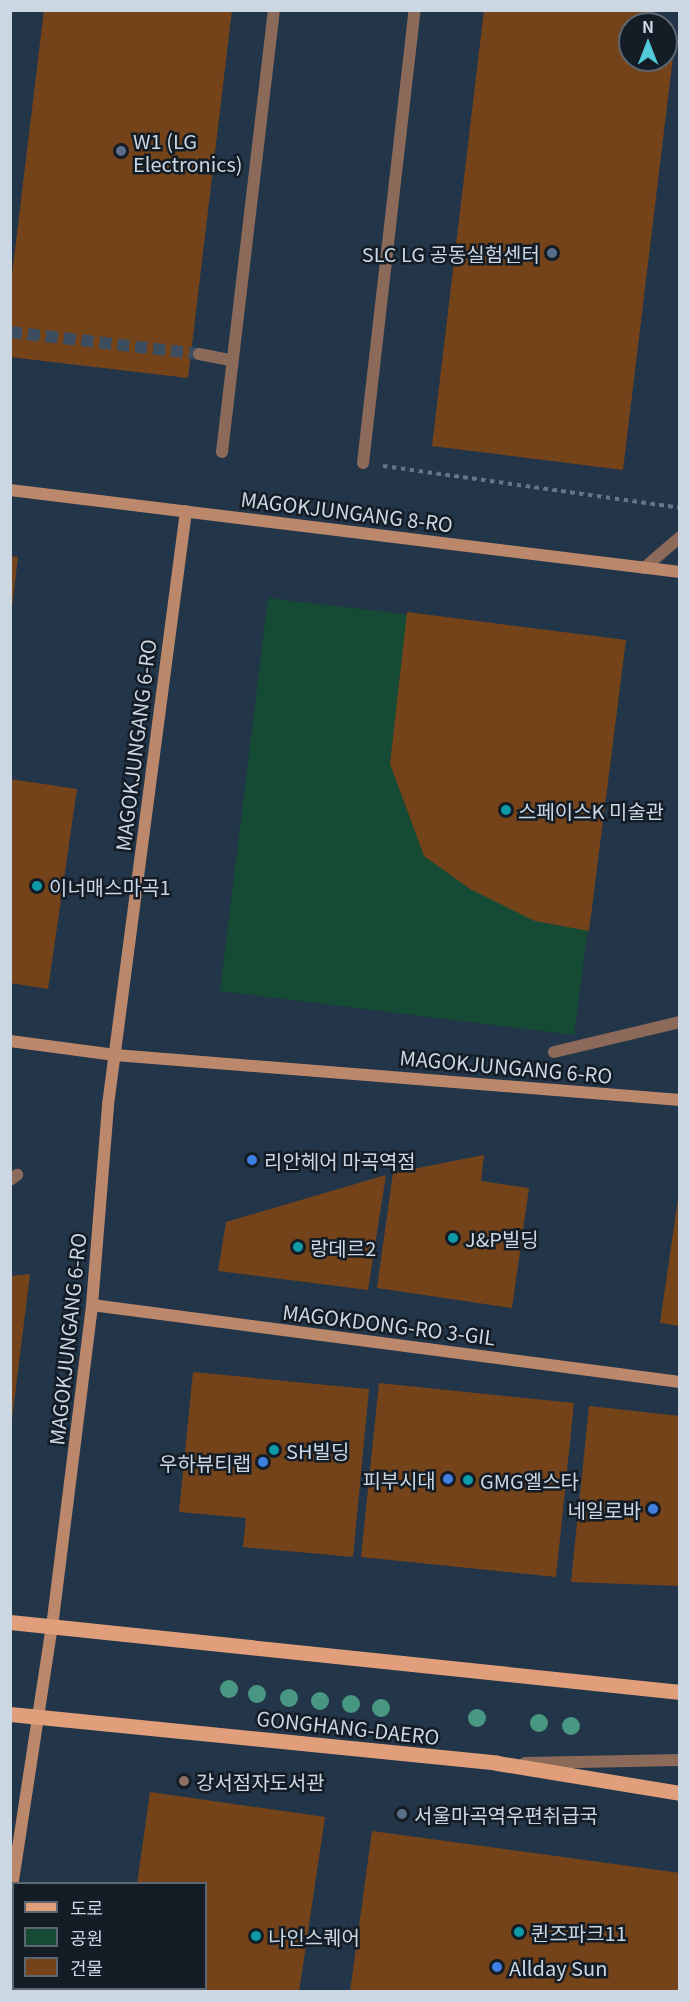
<!DOCTYPE html>
<meta charset="utf-8">
<style>
body{margin:0}
#map{position:relative;width:690px;height:2002px;overflow:hidden;background:#233549;font-family:Georgia,"Noto Sans KR",serif}
div>[style]{position:absolute}
[style*='--x']{left:calc(var(--x)*1px);top:calc(var(--y)*1px);width:calc(var(--w)*1px);rotate:calc(var(--a)*1deg)}
.green>*{inset:0;background:#154a35}
.building>*{inset:0;background:#75431a}
.street-tunnel>*{height:12px;margin-top:-6px;transform-origin:0;background:repeating-linear-gradient(90deg,#3c4d60 0 12px,transparent 0 18px)}
.path>*{height:4px;margin-top:-2px;transform-origin:0;background:repeating-linear-gradient(90deg,#667586 0 4.5px,transparent 0 9px)}
.lane>*{height:12px;margin:-6px;padding:0 6px;transform-origin:6px;border-radius:6px;background:#8b6a59}
.street>*{height:12px;margin:-6px;padding:0 6px;transform-origin:6px;border-radius:6px;background:#8b6a59}
.secondary>*{height:12px;margin:-6px;padding:0 6px;transform-origin:6px;border-radius:6px;background:#bb886c}
.primary>*{height:15px;margin:-7.5px;padding:0 7.5px;transform-origin:7.5px;border-radius:7.5px;background:#e09f7a}
.trees>*{width:18px;height:18px;margin:-9px;border-radius:50%;background:#479782}
.dots>*{width:16px;height:16px;translate:-50% -50%;box-sizing:border-box;border:3px solid #141c25;border-radius:50%}
span{translate:-50% -50%;white-space:nowrap;text-align:center;line-height:1.15;-webkit-text-stroke:5px #141c25;paint-order:stroke}
.poi-label{font-size:20px;color:#cbd7e3}
.left{translate:0 -50%;text-align:left}
.right{translate:-100% -50%;text-align:right}
.street-label{font-size:20px;color:#cbd7e3}
.frame{position:absolute;inset:0;border:12px solid #cbd7e3;pointer-events:none}
.legend{position:absolute;left:12px;top:1882px;width:195px;height:108px;box-sizing:border-box;background:#141c25;border:2px solid #5d6771;margin:0;padding:8px 10px;list-style:none;font-size:18px;color:#cbd7e3}
.legend li{display:flex;align-items:center;gap:12px;height:30px}
.legend b{width:30px;border:2px solid #5d6771}
.north{position:absolute;left:618px;top:12px;width:60px;height:60px;box-sizing:border-box;background:#141c25;border:2px solid #5d6771;border-radius:50%;rotate:0deg;font-size:16px;font-weight:700;line-height:24px;text-align:center;color:#cbd7e3}
.north::after{content:'';display:block;margin:auto;width:21px;height:27px;background:#52cbd7;clip-path:polygon(50% 0,100% 100%,50% 72%,0 100%)}
</style>
<div id="map">
<div class="green">
<i style="clip-path:polygon(268px 598px,626px 640px,574px 1035px,220px 991px)"></i>
</div>
<div class="building">
<i style="clip-path:polygon(44px 10px,232px 10px,188px 378px,10px 357px,10px 291px)"></i>
<i style="clip-path:polygon(484px 10px,654px 10px,652px 24px,630px 24px,630px 60px,666px 60px,666px 39px,675px 40px,623px 470px,432px 446px)"></i>
<i style="clip-path:polygon(10px 556px,18px 557px,12px 607px,10px 607px)"></i>
<i style="clip-path:polygon(407px 612px,626px 640px,589px 931px,535px 921px,470px 889px,424px 856px,390px 764px)"></i>
<i style="clip-path:polygon(10px 779px,77px 789px,48px 989px,10px 983px)"></i>
<i style="clip-path:polygon(484px 1155px,481px 1181px,529px 1188px,512px 1308px,377px 1288px,393px 1173px)"></i>
<i style="clip-path:polygon(386px 1175px,368px 1290px,218px 1271px,226px 1222px)"></i>
<i style="clip-path:polygon(678px 1199px,680px 1199px,680px 1326px,660px 1323px)"></i>
<i style="clip-path:polygon(30px 1274px,12px 1419px,10px 1419px,10px 1276px)"></i>
<i style="clip-path:polygon(193px 1372px,369px 1389px,353px 1557px,243px 1547px,246px 1518px,179px 1512px)"></i>
<i style="clip-path:polygon(379px 1383px,574px 1403px,556px 1577px,361px 1557px)"></i>
<i style="clip-path:polygon(589px 1406px,680px 1416px,680px 1586px,571px 1582px)"></i>
<i style="clip-path:polygon(150px 1792px,325px 1817px,299px 1992px,121px 1992px,206px 1988px,206px 1884px,137px 1884px)"></i>
<i style="clip-path:polygon(372px 1831px,680px 1873px,680px 1992px,350px 1992px)"></i>
</div>
<div class="street-tunnel">
<i style="--x:10;--y:332;--w:190;--a:6.6"></i>
</div>
<div class="path">
<i style="--x:383;--y:466;--w:300;--a:8"></i>
</div>
<div class="lane">
<i style="--x:644;--y:568;--w:48;--a:-40.7"></i>
<i style="--x:525;--y:1763;--w:155;--a:-1.1"></i>
</div>
<div class="street">
<i style="--x:199;--y:354;--w:33;--a:11"></i>
<i style="--x:222;--y:452;--w:445;--a:-83.3"></i>
<i style="--x:363;--y:463;--w:456;--a:-83.5"></i>
<i style="--x:554;--y:1052;--w:130;--a:-13.4"></i>
<i style="--x:10;--y:1180;--w:9;--a:-36"></i>
</div>
<div class="secondary">
<i style="--x:10;--y:490;--w:675;--a:6.98"></i>
<i style="--x:10;--y:1041;--w:106;--a:7.6"></i>
<i style="--x:115;--y:1055;--w:567;--a:4.55"></i>
<i style="--x:92;--y:1305;--w:593;--a:7.46"></i>
<i style="--x:10;--y:1900;--w:276;--a:-81.3"></i>
<i style="--x:52;--y:1627;--w:324;--a:-82.9"></i>
<i style="--x:92;--y:1305;--w:201;--a:-85.4"></i>
<i style="--x:108;--y:1105;--w:599;--a:-82.52"></i>
</div>
<div class="primary">
<i style="--x:10;--y:1622;--w:674;--a:5.96"></i>
<i style="--x:10;--y:1714;--w:489;--a:5.7"></i>
<i style="--x:497;--y:1763;--w:185;--a:9.3"></i>
</div>
<div class="trees">
<i style="left:229px;top:1689px"></i>
<i style="left:257px;top:1694px"></i>
<i style="left:289px;top:1698px"></i>
<i style="left:320px;top:1701px"></i>
<i style="left:351px;top:1704px"></i>
<i style="left:381px;top:1708px"></i>
<i style="left:477px;top:1718px"></i>
<i style="left:539px;top:1723px"></i>
<i style="left:571px;top:1726px"></i>
</div>
<div class="dots">
<i style="left:121px;top:151px;background:#5c6f8a"></i>
<i style="left:552px;top:253px;background:#5c6f8a"></i>
<i style="left:506px;top:810px;background:#0f9aa8"></i>
<i style="left:37px;top:886px;background:#0f9aa8"></i>
<i style="left:252px;top:1160px;background:#3f7fe0"></i>
<i style="left:453px;top:1238px;background:#0f9aa8"></i>
<i style="left:298px;top:1247px;background:#0f9aa8"></i>
<i style="left:274px;top:1450px;background:#0f9aa8"></i>
<i style="left:263px;top:1462px;background:#3f7fe0"></i>
<i style="left:448px;top:1479px;background:#3f7fe0"></i>
<i style="left:468px;top:1480px;background:#0f9aa8"></i>
<i style="left:653px;top:1509px;background:#3f7fe0"></i>
<i style="left:184px;top:1781px;background:#8d6e63"></i>
<i style="left:402px;top:1814px;background:#5c6f8a"></i>
<i style="left:519px;top:1932px;background:#0f9aa8"></i>
<i style="left:256px;top:1936px;background:#0f9aa8"></i>
<i style="left:497px;top:1967px;background:#3f7fe0"></i>
</div>
<div class="poi-label">
<span class="left" style="left:133px;top:152px">W1 (LG<br>Electronics)</span>
<span class="right" style="left:540px;top:253px">SLC LG 공동실험센터</span>
<span class="left" style="left:518px;top:810px">스페이스K 미술관</span>
<span class="left" style="left:49px;top:886px">이너매스마곡1</span>
<span class="left" style="left:264px;top:1160px">리안헤어 마곡역점</span>
<span class="left" style="left:465px;top:1238px">J&amp;P빌딩</span>
<span class="left" style="left:310px;top:1247px">랑데르2</span>
<span class="left" style="left:286px;top:1450px">SH빌딩</span>
<span class="right" style="left:251px;top:1462px">우하뷰티랩</span>
<span class="right" style="left:436px;top:1479px">피부시대</span>
<span class="left" style="left:480px;top:1480px">GMG엘스타</span>
<span class="right" style="left:641px;top:1509px">네일로바</span>
<span class="left" style="left:196px;top:1781px">강서점자도서관</span>
<span class="left" style="left:414px;top:1814px">서울마곡역우편취급국</span>
<span class="left" style="left:531px;top:1932px">퀸즈파크11</span>
<span class="left" style="left:268px;top:1936px">나인스퀘어</span>
<span class="left" style="left:509px;top:1967px">Allday Sun</span>
</div>
<div class="street-label">
<span style="left:347px;top:511px;rotate:7deg">MAGOKJUNGANG 8-RO</span>
<span style="left:135px;top:745px;rotate:-83deg">MAGOKJUNGANG 6-RO</span>
<span style="left:506px;top:1066px;rotate:5deg">MAGOKJUNGANG 6-RO</span>
<span style="left:389px;top:1324px;rotate:7deg">MAGOKDONG-RO 3-GIL</span>
<span style="left:67px;top:1339px;rotate:-84deg">MAGOKJUNGANG 6-RO</span>
<span style="left:348px;top:1727px;rotate:6deg">GONGHANG-DAERO</span>
</div>
<div class="frame"></div>
<ul class="legend">
<li><b style="height:8px;background:#e09f7a"></b>도로</li>
<li><b style="height:16px;background:#154a35"></b>공원</li>
<li><b style="height:16px;background:#75431a"></b>건물</li>
</ul>
<div class="north">N</div>
</div>
